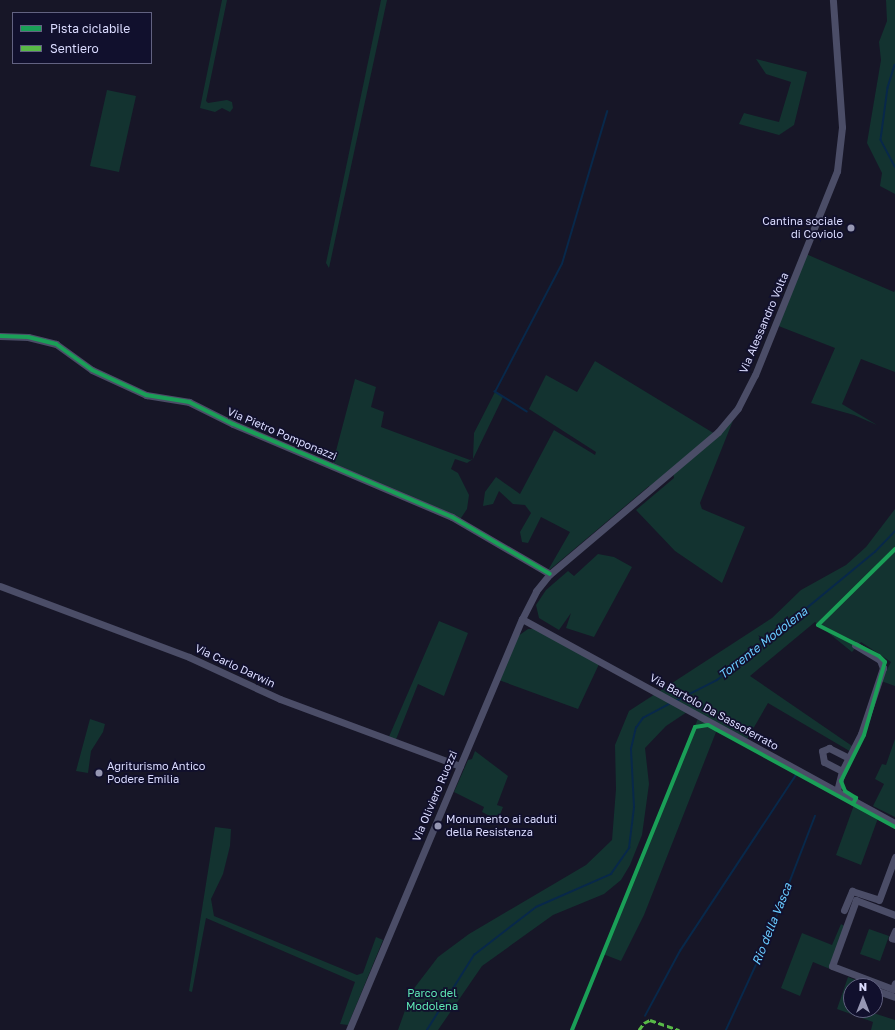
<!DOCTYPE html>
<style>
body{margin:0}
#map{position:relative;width:895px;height:1030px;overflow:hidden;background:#171627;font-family:"Golos Text",sans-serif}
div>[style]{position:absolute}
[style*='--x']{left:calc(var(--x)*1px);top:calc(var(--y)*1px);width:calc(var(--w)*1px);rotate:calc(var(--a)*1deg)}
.green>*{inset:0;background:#133330}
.stream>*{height:1.5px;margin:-0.75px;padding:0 0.75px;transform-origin:0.75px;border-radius:0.75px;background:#08284a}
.minor>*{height:7px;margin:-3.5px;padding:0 3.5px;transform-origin:3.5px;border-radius:3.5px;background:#4b4d67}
.quiet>*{height:3px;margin-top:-1.5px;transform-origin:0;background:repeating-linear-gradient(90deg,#58b947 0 6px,transparent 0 9px)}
.cycleway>*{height:4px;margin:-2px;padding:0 2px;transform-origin:2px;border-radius:2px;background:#1a9f57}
.dots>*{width:11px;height:11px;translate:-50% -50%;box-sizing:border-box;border:2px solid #11102d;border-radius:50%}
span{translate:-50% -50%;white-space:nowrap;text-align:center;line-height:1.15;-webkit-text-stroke:3.5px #11102d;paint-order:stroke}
.poi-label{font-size:11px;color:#dbdcff}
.right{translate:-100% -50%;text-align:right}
.left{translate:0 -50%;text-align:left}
.street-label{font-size:11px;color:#dbdcff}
.park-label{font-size:11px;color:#5ee8b4}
.water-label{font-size:12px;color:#69ccff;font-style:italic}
.legend{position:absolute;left:12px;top:12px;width:140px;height:52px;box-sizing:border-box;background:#11102d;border:1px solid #626281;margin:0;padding:5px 7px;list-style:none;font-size:12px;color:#dbdcff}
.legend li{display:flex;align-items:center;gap:8px;height:20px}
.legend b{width:20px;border:1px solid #626281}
.north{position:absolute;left:843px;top:978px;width:40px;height:40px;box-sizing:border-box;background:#11102d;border:1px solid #626281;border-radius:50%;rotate:0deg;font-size:11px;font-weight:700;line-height:16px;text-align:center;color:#dbdcff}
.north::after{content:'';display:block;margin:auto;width:14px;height:18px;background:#9697b3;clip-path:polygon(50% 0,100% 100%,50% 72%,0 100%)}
</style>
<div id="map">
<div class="green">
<i style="clip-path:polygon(222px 0,227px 0,206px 101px,208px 103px,227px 100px,232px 102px,233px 108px,230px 112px,222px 108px,215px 112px,200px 108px)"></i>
<i style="clip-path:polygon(381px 0,387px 0,329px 268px,326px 263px)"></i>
<i style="clip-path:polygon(886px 0,895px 0,895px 194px,880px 186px,882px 173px,867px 143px,881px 60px,879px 42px,887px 21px)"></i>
<i style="clip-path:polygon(756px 59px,807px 72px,794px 125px,779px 135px,739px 124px,744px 113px,779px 122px,791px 82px,766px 74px)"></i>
<i style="clip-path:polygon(107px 90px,136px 96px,119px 172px,90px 166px)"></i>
<i style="clip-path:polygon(806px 254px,894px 292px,895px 290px,895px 372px,861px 359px,842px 404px,877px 425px,854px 415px,811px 403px,835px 348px,776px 325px)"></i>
<i style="clip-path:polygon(595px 361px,715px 434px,738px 408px,700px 503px,702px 509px,745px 527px,722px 583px,675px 551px,636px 510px,674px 478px,673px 472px,653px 488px,649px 486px,547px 572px,570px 532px,541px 517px,528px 543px,522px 542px,520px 532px,531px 513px,525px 505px,513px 504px,499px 491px,493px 504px,483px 506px,485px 492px,496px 477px,520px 494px,554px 430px,595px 455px,596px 452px,529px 409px,546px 375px,577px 392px)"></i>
<i style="clip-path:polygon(355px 379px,376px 387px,371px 407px,384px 412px,381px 427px,470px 460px,473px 459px,474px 433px,495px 392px,503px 397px,473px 459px,467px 463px,455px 459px,451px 469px,458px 473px,469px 495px,467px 509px,459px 521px,332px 466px)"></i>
<i style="clip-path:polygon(895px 509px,895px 686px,881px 681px,891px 662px,861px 642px,852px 652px,815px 622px,750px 676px,855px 748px,853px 753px,768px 703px,746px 741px,718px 727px,644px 915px,621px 961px,603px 954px,699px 716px,687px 712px,666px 726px,645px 748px,649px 784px,642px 835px,630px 865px,621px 880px,604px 894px,553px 915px,482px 966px,438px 1030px,398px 1030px,412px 991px,438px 957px,469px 934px,586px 865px,612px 840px,616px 789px,615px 745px,629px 711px,772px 618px,801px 590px,846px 565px,866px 547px)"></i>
<i style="clip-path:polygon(598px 554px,614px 557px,632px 567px,594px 637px,566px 628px,571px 613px,559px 630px,539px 618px,536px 605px,546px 590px,568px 571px,574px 576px)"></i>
<i style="clip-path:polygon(439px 621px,468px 633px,444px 696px,418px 684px,395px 742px,388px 739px)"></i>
<i style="clip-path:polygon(528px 629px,539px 629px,600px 662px,578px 709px,496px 679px,514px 639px)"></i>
<i style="clip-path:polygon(90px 719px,105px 724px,103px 732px,91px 751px,88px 773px,76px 771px)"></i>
<i style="clip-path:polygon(895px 739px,895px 817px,873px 806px,884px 784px,875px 779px,882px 764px,886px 765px)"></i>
<i style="clip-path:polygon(475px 751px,508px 776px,497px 805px,503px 807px,498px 820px,482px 812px,484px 807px,454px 792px,468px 760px,472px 759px)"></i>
<i style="clip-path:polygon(854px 805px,878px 818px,861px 865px,836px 855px)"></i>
<i style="clip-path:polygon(215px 827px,231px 829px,230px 846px,223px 874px,211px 899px,214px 916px,357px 975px,363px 973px,376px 937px,383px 940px,348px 1025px,340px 1024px,355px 982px,206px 918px,192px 992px,189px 991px)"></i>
<i style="clip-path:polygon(841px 924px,846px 927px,830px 969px,813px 962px,800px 996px,781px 988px,802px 933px,832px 945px)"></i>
<i style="clip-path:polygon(869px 929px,889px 936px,880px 961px,860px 954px)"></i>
<i style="clip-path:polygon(848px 977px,866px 984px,851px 986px,851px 1010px,864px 1010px,895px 1020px,895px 1030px,871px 1030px,873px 1022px,837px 1009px)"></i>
</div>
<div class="stream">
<i style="--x:895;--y:65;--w:24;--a:107"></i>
<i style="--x:888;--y:88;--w:52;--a:97.7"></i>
<i style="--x:881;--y:140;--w:30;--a:62"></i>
<i style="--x:527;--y:412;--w:38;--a:-148"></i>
<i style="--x:495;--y:392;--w:144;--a:-62.4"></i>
<i style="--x:562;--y:264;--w:159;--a:-73.5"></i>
<i style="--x:676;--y:701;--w:46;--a:-27.1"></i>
<i style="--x:717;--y:680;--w:35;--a:-37"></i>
<i style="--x:745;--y:659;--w:168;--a:-39.5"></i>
<i style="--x:875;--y:552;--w:29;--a:-46"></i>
<i style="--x:645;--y:1016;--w:74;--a:-61.7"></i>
<i style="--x:680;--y:951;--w:211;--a:-56.6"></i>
<i style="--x:427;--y:1030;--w:89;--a:-57.9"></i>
<i style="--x:474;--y:955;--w:78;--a:-37.7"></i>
<i style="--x:536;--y:907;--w:82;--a:-23.7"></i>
<i style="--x:611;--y:874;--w:32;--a:-55"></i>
<i style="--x:629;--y:848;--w:41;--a:-83"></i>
<i style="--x:634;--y:807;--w:58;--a:-93"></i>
<i style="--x:631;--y:749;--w:22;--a:-77"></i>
<i style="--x:636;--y:728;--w:12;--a:-55"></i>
<i style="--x:643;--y:718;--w:32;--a:-28"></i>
<i style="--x:726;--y:1030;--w:96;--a:-65.3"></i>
<i style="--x:766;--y:943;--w:136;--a:-68.9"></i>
</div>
<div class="minor">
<i style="--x:0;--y:336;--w:28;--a:2"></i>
<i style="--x:28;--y:337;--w:29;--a:14"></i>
<i style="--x:56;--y:344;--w:44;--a:35.8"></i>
<i style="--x:92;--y:370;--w:60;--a:24.8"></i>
<i style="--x:146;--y:395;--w:44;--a:9.2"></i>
<i style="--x:189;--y:402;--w:49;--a:26.6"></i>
<i style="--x:233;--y:424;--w:238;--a:23"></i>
<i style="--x:452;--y:517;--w:113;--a:30.2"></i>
<i style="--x:0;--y:586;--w:202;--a:20.6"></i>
<i style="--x:189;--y:657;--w:100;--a:24.8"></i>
<i style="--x:280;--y:699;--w:192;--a:20.4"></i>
<i style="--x:522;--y:619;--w:425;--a:28.7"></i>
<i style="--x:842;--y:771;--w:20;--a:-153"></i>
<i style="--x:824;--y:762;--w:11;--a:-100"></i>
<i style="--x:822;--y:751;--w:8;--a:-23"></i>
<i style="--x:829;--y:748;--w:22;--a:27"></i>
<i style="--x:837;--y:791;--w:21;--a:-76"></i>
<i style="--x:842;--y:771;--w:42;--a:-62.8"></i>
<i style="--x:861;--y:734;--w:70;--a:-71.6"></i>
<i style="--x:883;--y:668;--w:9;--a:-111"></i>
<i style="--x:880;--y:660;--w:29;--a:-149"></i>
<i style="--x:844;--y:910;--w:21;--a:-67"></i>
<i style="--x:852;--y:891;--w:28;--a:18"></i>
<i style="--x:879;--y:900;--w:46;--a:-69.6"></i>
<i style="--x:895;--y:915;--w:42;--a:-159"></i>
<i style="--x:856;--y:900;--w:70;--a:110"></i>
<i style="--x:832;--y:966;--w:65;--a:20.7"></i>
<i style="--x:893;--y:989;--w:6;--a:-72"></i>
<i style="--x:895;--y:931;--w:8;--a:113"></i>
<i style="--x:892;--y:938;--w:3;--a:18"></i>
<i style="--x:875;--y:990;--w:21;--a:19"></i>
<i style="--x:349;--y:1030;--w:446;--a:-67.2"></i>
<i style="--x:522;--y:619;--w:31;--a:-63"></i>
<i style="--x:536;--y:591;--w:22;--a:-51"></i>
<i style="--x:550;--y:574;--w:220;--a:-40.2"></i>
<i style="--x:718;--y:432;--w:31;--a:-50"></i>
<i style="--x:738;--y:408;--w:37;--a:-63"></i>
<i style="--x:755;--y:375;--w:220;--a:-68.1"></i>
<i style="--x:837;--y:171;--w:44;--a:-83.5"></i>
<i style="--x:842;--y:127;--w:127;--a:-94.1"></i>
</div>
<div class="quiet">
<i style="--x:639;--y:1030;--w:9;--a:-54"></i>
<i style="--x:644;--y:1023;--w:7;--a:-27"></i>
<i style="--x:650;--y:1020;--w:31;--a:19"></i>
</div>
<div class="cycleway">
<i style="--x:0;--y:336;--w:28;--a:2"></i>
<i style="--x:28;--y:337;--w:29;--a:14"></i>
<i style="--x:56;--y:344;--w:44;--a:35.8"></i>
<i style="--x:92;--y:370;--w:60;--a:24.8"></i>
<i style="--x:146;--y:395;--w:44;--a:9.2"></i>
<i style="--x:189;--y:402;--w:49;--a:26.6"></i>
<i style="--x:233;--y:424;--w:238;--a:23"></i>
<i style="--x:452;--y:517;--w:113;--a:30.2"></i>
<i style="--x:853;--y:804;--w:7;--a:-63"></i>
<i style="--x:856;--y:798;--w:13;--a:-148"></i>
<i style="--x:845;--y:791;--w:11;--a:-112"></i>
<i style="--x:841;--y:781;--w:51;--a:-63.4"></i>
<i style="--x:864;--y:735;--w:76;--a:-74"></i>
<i style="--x:885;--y:662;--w:8;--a:-135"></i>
<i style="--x:879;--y:656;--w:68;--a:-153.1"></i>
<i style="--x:818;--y:625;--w:108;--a:-44.6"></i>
<i style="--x:572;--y:1030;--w:327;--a:-67.9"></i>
<i style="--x:695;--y:727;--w:13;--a:-9"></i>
<i style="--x:708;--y:725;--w:213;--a:28.6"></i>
</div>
<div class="dots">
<i style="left:851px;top:228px;background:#9697b3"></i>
<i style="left:99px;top:773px;background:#9697b3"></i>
<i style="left:438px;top:826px;background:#9697b3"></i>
</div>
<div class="poi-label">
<span class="right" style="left:843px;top:228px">Cantina sociale<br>di Coviolo</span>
<span class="left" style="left:107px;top:773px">Agriturismo Antico<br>Podere Emilia</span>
<span class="left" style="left:446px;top:826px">Monumento ai caduti<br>della Resistenza</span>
</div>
<div class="street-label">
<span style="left:764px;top:323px;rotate:-67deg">Via Alessandro Volta</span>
<span style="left:282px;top:434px;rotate:23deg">Via Pietro Pomponazzi</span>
<span style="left:235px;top:666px;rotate:25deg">Via Carlo Darwin</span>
<span style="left:714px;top:712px;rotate:29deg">Via Bartolo Da Sassoferrato</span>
<span style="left:435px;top:796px;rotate:-67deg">Via Oliviero Ruozzi</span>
</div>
<div class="park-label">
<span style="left:432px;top:1000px">Parco del<br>Modolena</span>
</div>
<div class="water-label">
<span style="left:763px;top:643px;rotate:-38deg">Torrente Modolena</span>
<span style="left:772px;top:924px;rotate:-68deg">Rio della Vasca</span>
</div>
<ul class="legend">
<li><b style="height:5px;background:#1a9f57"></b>Pista ciclabile</li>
<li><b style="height:5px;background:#58b947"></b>Sentiero</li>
</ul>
<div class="north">N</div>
</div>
